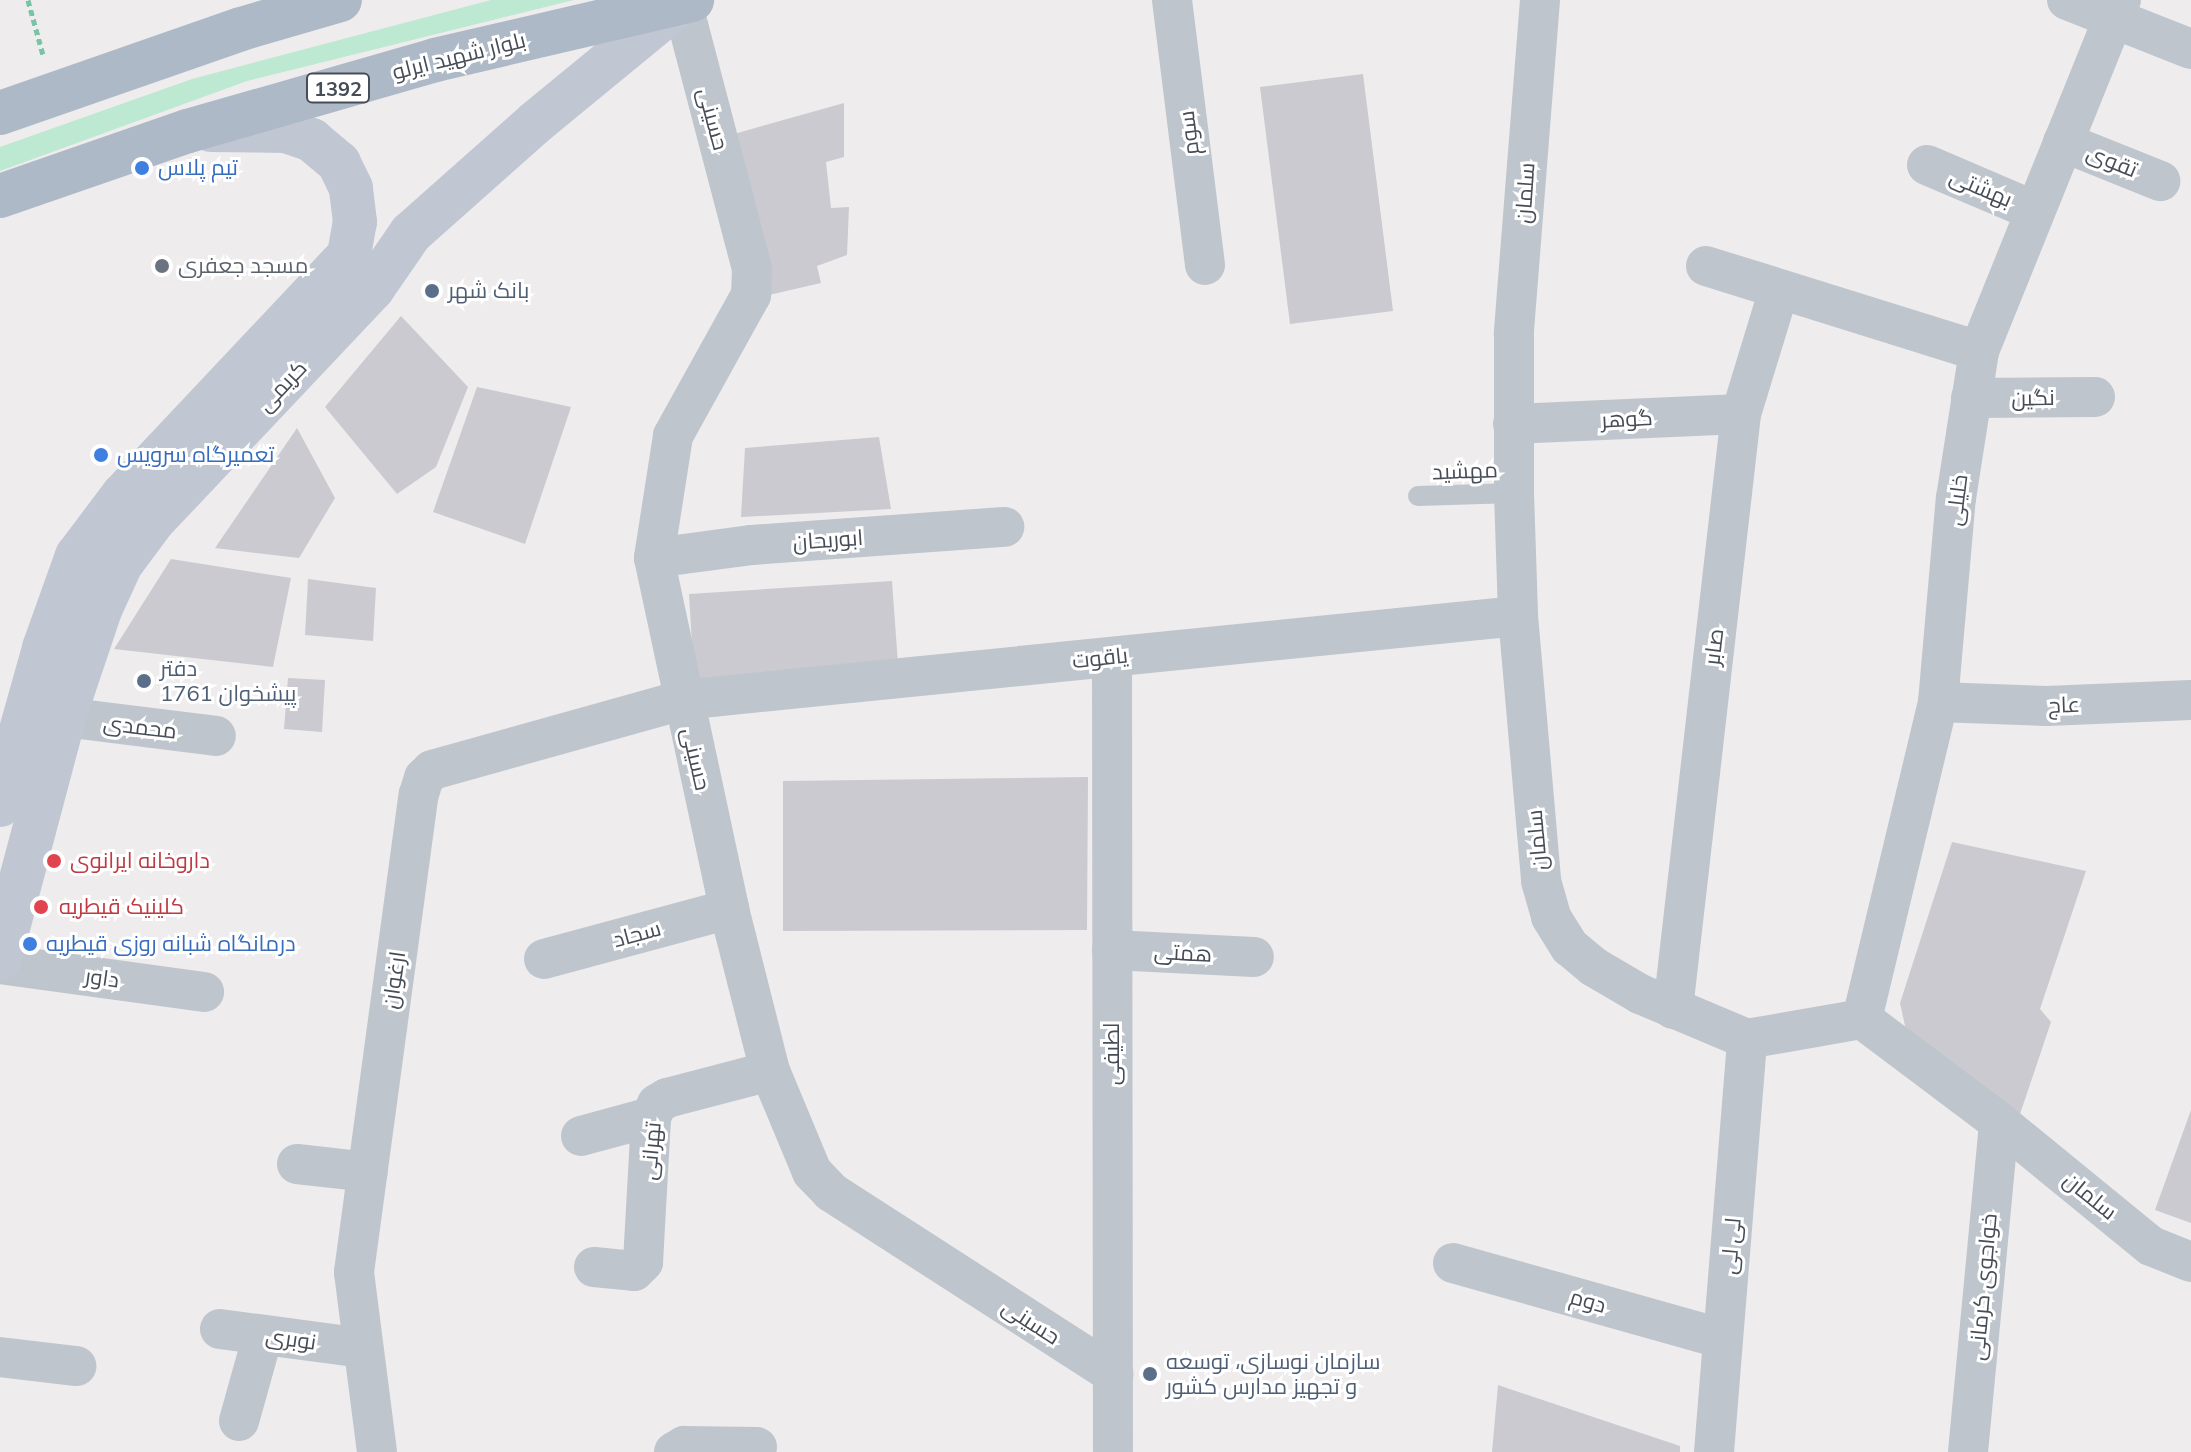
<!DOCTYPE html>
<meta charset="utf-8">
<style>
body{margin:0}
#map{position:relative;width:2191px;height:1452px;overflow:hidden;background:#eeecec;font-family:Mulish,Cairo,sans-serif}
div>[style]{position:absolute}
[style*='--x']{left:calc(var(--x)*1px);top:calc(var(--y)*1px);width:calc(var(--w)*1px);rotate:calc(var(--a)*1deg)}
.green>*{inset:0;background:#bde9d2}
.building>*{inset:0;background:#cacad0}
.path>*{height:5px;margin-top:-2.5px;transform-origin:0;background:repeating-linear-gradient(90deg,#79c3a6 0 6px,transparent 0 10px)}
.lane>*{height:20px;margin:-10px;padding:0 10px;transform-origin:10px;border-radius:10px;background:#bec5cd}
.street>*{height:40px;margin:-20px;padding:0 20px;transform-origin:20px;border-radius:20px;background:#bec5cd}
.secondary>*{height:44px;margin:-22px;padding:0 22px;transform-origin:22px;border-radius:22px;background:#c0c7d3}
.primary>*{height:44px;margin:-22px;padding:0 22px;transform-origin:22px;border-radius:22px;background:#aeb9c8}
.dots>*{width:22px;height:22px;translate:-50% -50%;box-sizing:border-box;border:4px solid #fff;border-radius:50%}
span{translate:-50% -50%;white-space:nowrap;text-align:center;line-height:1.15;-webkit-text-stroke:6px #fff;paint-order:stroke}
.shield-label span{padding:2px 6px;background:#fff;border:2px solid;border-radius:6px;-webkit-text-stroke-width:0}
.shield-label{font-size:20px;color:#464d57;font-weight:700}
.street-label{font-size:22px;color:#464d57}
.shop-label{font-size:22px;color:#366cbe}
.left{translate:0 -50%;text-align:left}
.worship-label{font-size:22px;color:#5b616d}
.service-label{font-size:22px;color:#4e5e75}
.health-label{font-size:22px;color:#be3a42}
</style>
<div id="map">
<div class="green">
<i style="clip-path:polygon(491px 0,574px 0,247px 81px,0 171px,0 147px,192px 79px)"></i>
</div>
<div class="building">
<i style="clip-path:polygon(1363px 74px,1393px 311px,1290px 324px,1260px 87px)"></i>
<i style="clip-path:polygon(844px 103px,844px 157px,826px 162px,831px 208px,849px 207px,847px 255px,817px 266px,821px 283px,769px 295px,734px 134px)"></i>
<i style="clip-path:polygon(401px 316px,468px 387px,436px 467px,397px 494px,325px 407px)"></i>
<i style="clip-path:polygon(477px 387px,571px 407px,525px 544px,433px 512px)"></i>
<i style="clip-path:polygon(297px 428px,335px 498px,299px 558px,215px 548px)"></i>
<i style="clip-path:polygon(879px 437px,891px 509px,741px 517px,745px 448px)"></i>
<i style="clip-path:polygon(171px 559px,291px 578px,273px 667px,114px 649px)"></i>
<i style="clip-path:polygon(308px 579px,376px 588px,373px 641px,305px 635px)"></i>
<i style="clip-path:polygon(892px 581px,898px 664px,694px 679px,689px 594px)"></i>
<i style="clip-path:polygon(288px 678px,325px 680px,322px 732px,284px 729px)"></i>
<i style="clip-path:polygon(1088px 777px,1087px 930px,783px 931px,783px 781px)"></i>
<i style="clip-path:polygon(1952px 842px,2086px 871px,2040px 1009px,2051px 1022px,2020px 1114px,1906px 1030px,1900px 1003px)"></i>
<i style="clip-path:polygon(2191px 1110px,2191px 1223px,2155px 1210px)"></i>
<i style="clip-path:polygon(1498px 1385px,1680px 1446px,1680px 1452px,1492px 1452px)"></i>
</div>
<div class="path">
<i style="--x:28;--y:0;--w:57;--a:74.7"></i>
</div>
<div class="lane">
<i style="--x:1418;--y:496;--w:96;--a:-1.8"></i>
</div>
<div class="street">
<i style="--x:1172;--y:0;--w:267;--a:82.9"></i>
<i style="--x:1540;--y:0;--w:335;--a:94.5"></i>
<i style="--x:1514;--y:334;--w:159;--a:90"></i>
<i style="--x:1514;--y:493;--w:123;--a:88.1"></i>
<i style="--x:1518;--y:616;--w:266;--a:85"></i>
<i style="--x:1541;--y:881;--w:37;--a:74"></i>
<i style="--x:1551;--y:917;--w:36;--a:58"></i>
<i style="--x:1570;--y:947;--w:31;--a:40"></i>
<i style="--x:1594;--y:967;--w:53;--a:30.4"></i>
<i style="--x:1640;--y:994;--w:116;--a:22.8"></i>
<i style="--x:1747;--y:1039;--w:117;--a:-9.9"></i>
<i style="--x:1862;--y:1019;--w:171;--a:36.9"></i>
<i style="--x:1999;--y:1122;--w:196;--a:39.2"></i>
<i style="--x:2151;--y:1246;--w:43;--a:21.8"></i>
<i style="--x:2067;--y:0;--w:133;--a:21.6"></i>
<i style="--x:682;--y:2;--w:276;--a:75.3"></i>
<i style="--x:752;--y:269;--w:26;--a:92"></i>
<i style="--x:751;--y:295;--w:161;--a:119"></i>
<i style="--x:673;--y:436;--w:123;--a:98.9"></i>
<i style="--x:654;--y:558;--w:359;--a:77.9"></i>
<i style="--x:729;--y:909;--w:167;--a:75.8"></i>
<i style="--x:770;--y:1071;--w:109;--a:67.4"></i>
<i style="--x:812;--y:1172;--w:28;--a:46"></i>
<i style="--x:831;--y:1192;--w:336;--a:32.8"></i>
<i style="--x:2063;--y:142;--w:105;--a:21.9"></i>
<i style="--x:1927;--y:165;--w:117;--a:23.1"></i>
<i style="--x:1706;--y:266;--w:286;--a:17.3"></i>
<i style="--x:1971;--y:398;--w:124;--a:-0.5"></i>
<i style="--x:1513;--y:424;--w:228;--a:-2.5"></i>
<i style="--x:654;--y:558;--w:99;--a:-7.6"></i>
<i style="--x:752;--y:545;--w:253;--a:-4.1"></i>
<i style="--x:1112;--y:657;--w:795;--a:89.93"></i>
<i style="--x:1938;--y:702;--w:109;--a:2.1"></i>
<i style="--x:2047;--y:706;--w:144;--a:-2.4"></i>
<i style="--x:64;--y:717;--w:153;--a:7.1"></i>
<i style="--x:1112;--y:950;--w:142;--a:2.8"></i>
<i style="--x:544;--y:959;--w:192;--a:-15.1"></i>
<i style="--x:0;--y:964;--w:206;--a:7.8"></i>
<i style="--x:1673;--y:1009;--w:599;--a:-83.48"></i>
<i style="--x:1741;--y:414;--w:130;--a:-73"></i>
<i style="--x:1862;--y:1019;--w:326;--a:-76.5"></i>
<i style="--x:1938;--y:702;--w:205;--a:-85"></i>
<i style="--x:1956;--y:498;--w:149;--a:-81.1"></i>
<i style="--x:1979;--y:351;--w:379;--a:-68"></i>
<i style="--x:581;--y:1136;--w:73;--a:-15.2"></i>
<i style="--x:297;--y:1164;--w:71;--a:6.4"></i>
<i style="--x:1453;--y:1263;--w:280;--a:15.7"></i>
<i style="--x:594;--y:1267;--w:40;--a:5.7"></i>
<i style="--x:634;--y:1271;--w:13;--a:-45"></i>
<i style="--x:643;--y:1262;--w:145;--a:-86.8"></i>
<i style="--x:651;--y:1117;--w:14;--a:-65"></i>
<i style="--x:657;--y:1104;--w:12;--a:-31"></i>
<i style="--x:667;--y:1098;--w:106;--a:-14.7"></i>
<i style="--x:220;--y:1329;--w:144;--a:7.6"></i>
<i style="--x:0;--y:1357;--w:77;--a:6.8"></i>
<i style="--x:239;--y:1421;--w:89;--a:-74.4"></i>
<i style="--x:377;--y:1452;--w:181;--a:-97.3"></i>
<i style="--x:354;--y:1272;--w:482;--a:-82.3"></i>
<i style="--x:419;--y:794;--w:17;--a:-73"></i>
<i style="--x:424;--y:778;--w:11;--a:-45"></i>
<i style="--x:432;--y:770;--w:260;--a:-15.6"></i>
<i style="--x:682;--y:700;--w:840;--a:-5.74"></i>
<i style="--x:674;--y:1452;--w:12;--a:-31"></i>
<i style="--x:684;--y:1446;--w:73;--a:0.8"></i>
<i style="--x:1714;--y:1452;--w:414;--a:-85.4"></i>
<i style="--x:1968;--y:1452;--w:331;--a:-84.6"></i>
</div>
<div class="secondary">
<i style="--x:0;--y:805;--w:163;--a:-74.3"></i>
<i style="--x:44;--y:648;--w:98;--a:-70.3"></i>
<i style="--x:77;--y:556;--w:76;--a:-53"></i>
<i style="--x:123;--y:495;--w:330;--a:-46.7"></i>
<i style="--x:349;--y:255;--w:34;--a:-80"></i>
<i style="--x:355;--y:222;--w:34;--a:-97"></i>
<i style="--x:351;--y:188;--w:28;--a:-116"></i>
<i style="--x:339;--y:163;--w:35;--a:-140"></i>
<i style="--x:312;--y:140;--w:28;--a:-161"></i>
<i style="--x:286;--y:131;--w:75;--a:-179.2"></i>
<i style="--x:0;--y:958;--w:249;--a:-75.1"></i>
<i style="--x:64;--y:717;--w:113;--a:-71.4"></i>
<i style="--x:100;--y:610;--w:51;--a:-65.5"></i>
<i style="--x:121;--y:564;--w:54;--a:-53.3"></i>
<i style="--x:153;--y:521;--w:320;--a:-46.6"></i>
<i style="--x:373;--y:288;--w:67;--a:-55.4"></i>
<i style="--x:411;--y:233;--w:167;--a:-41.6"></i>
<i style="--x:536;--y:122;--w:189;--a:-39.4"></i>
</div>
<div class="primary">
<i style="--x:0;--y:113;--w:255;--a:-19.2"></i>
<i style="--x:241;--y:29;--w:103;--a:-16.3"></i>
<i style="--x:0;--y:196;--w:199;--a:-19.1"></i>
<i style="--x:188;--y:131;--w:257;--a:-16"></i>
<i style="--x:435;--y:60;--w:264;--a:-13.1"></i>
</div>
<div class="dots">
<i style="left:142px;top:168px;background:#3f7fe0"></i>
<i style="left:162px;top:266px;background:#6b7280"></i>
<i style="left:432px;top:291px;background:#5c6f8a"></i>
<i style="left:101px;top:455px;background:#3f7fe0"></i>
<i style="left:144px;top:681px;background:#5c6f8a"></i>
<i style="left:54px;top:861px;background:#e0444e"></i>
<i style="left:41px;top:907px;background:#e0444e"></i>
<i style="left:30px;top:944px;background:#3f7fe0"></i>
<i style="left:1150px;top:1374px;background:#5c6f8a"></i>
</div>
<div class="shield-label">
<span style="left:338px;top:88px">1392</span>
</div>
<div class="street-label">
<span style="left:459px;top:56px;rotate:-14deg">بلوار شهید ایرلو</span>
<span style="left:713px;top:119px;rotate:75deg">حسینی</span>
<span style="left:1189px;top:133px;rotate:-97deg">سوم</span>
<span style="left:2112px;top:161px;rotate:22deg">تقوی</span>
<span style="left:1981px;top:188px;rotate:23deg">بهشتی</span>
<span style="left:1525px;top:193px;rotate:-86deg">سلمان</span>
<span style="left:282px;top:386px;rotate:-47deg">کریمی</span>
<span style="left:2033px;top:398px;rotate:-1deg">نگین</span>
<span style="left:1627px;top:419px;rotate:-3deg">گوهر</span>
<span style="left:1465px;top:471px;rotate:-2deg">مهشید</span>
<span style="left:1957px;top:500px;rotate:-83deg">خلیلی</span>
<span style="left:828px;top:540px;rotate:-4deg">ابوریحان</span>
<span style="left:1714px;top:647px;rotate:-83deg">صابر</span>
<span style="left:1100px;top:658px;rotate:-6deg">یاقوت</span>
<span style="left:2064px;top:705px;rotate:-2deg">عاج</span>
<span style="left:140px;top:727px;rotate:7deg">محمدی</span>
<span style="left:696px;top:759px;rotate:77deg">حسینی</span>
<span style="left:1537px;top:840px;rotate:-95deg">سلمان</span>
<span style="left:637px;top:934px;rotate:-15deg">سجاد</span>
<span style="left:1183px;top:953px;rotate:3deg">همتی</span>
<span style="left:102px;top:978px;rotate:8deg">داور</span>
<span style="left:394px;top:980px;rotate:-82deg">ارغوان</span>
<span style="left:1112px;top:1054px;rotate:-90deg">لطیفی</span>
<span style="left:651px;top:1151px;rotate:-85deg">تهرانی</span>
<span style="left:2090px;top:1196px;rotate:39deg">سلمان</span>
<span style="left:1731px;top:1246px;rotate:-85deg">لی لی</span>
<span style="left:1983px;top:1287px;rotate:-85deg">خواجوی کرمانی</span>
<span style="left:1588px;top:1301px;rotate:16deg">دوم</span>
<span style="left:1031px;top:1322px;rotate:33deg">حسینی</span>
<span style="left:291px;top:1339px;rotate:8deg">نوبری</span>
</div>
<div class="shop-label">
<span class="left" style="left:158px;top:168px">تیم پلاس</span>
<span class="left" style="left:117px;top:455px">تعمیرگاه سرویس</span>
<span class="left" style="left:46px;top:944px">درمانگاه شبانه روزی قیطریه</span>
</div>
<div class="worship-label">
<span class="left" style="left:178px;top:266px">مسجد جعفری</span>
</div>
<div class="service-label">
<span class="left" style="left:448px;top:291px">بانک شهر</span>
<span class="left" style="left:160px;top:681px">دفتر<br>پیشخوان 1761</span>
<span class="left" style="left:1166px;top:1374px">سازمان نوسازی، توسعه<br>و تجهیز مدارس کشور</span>
</div>
<div class="health-label">
<span class="left" style="left:70px;top:861px">داروخانه ایرانوی</span>
<span class="left" style="left:59px;top:907px">کلینیک قیطریه</span>
</div>
</div>
